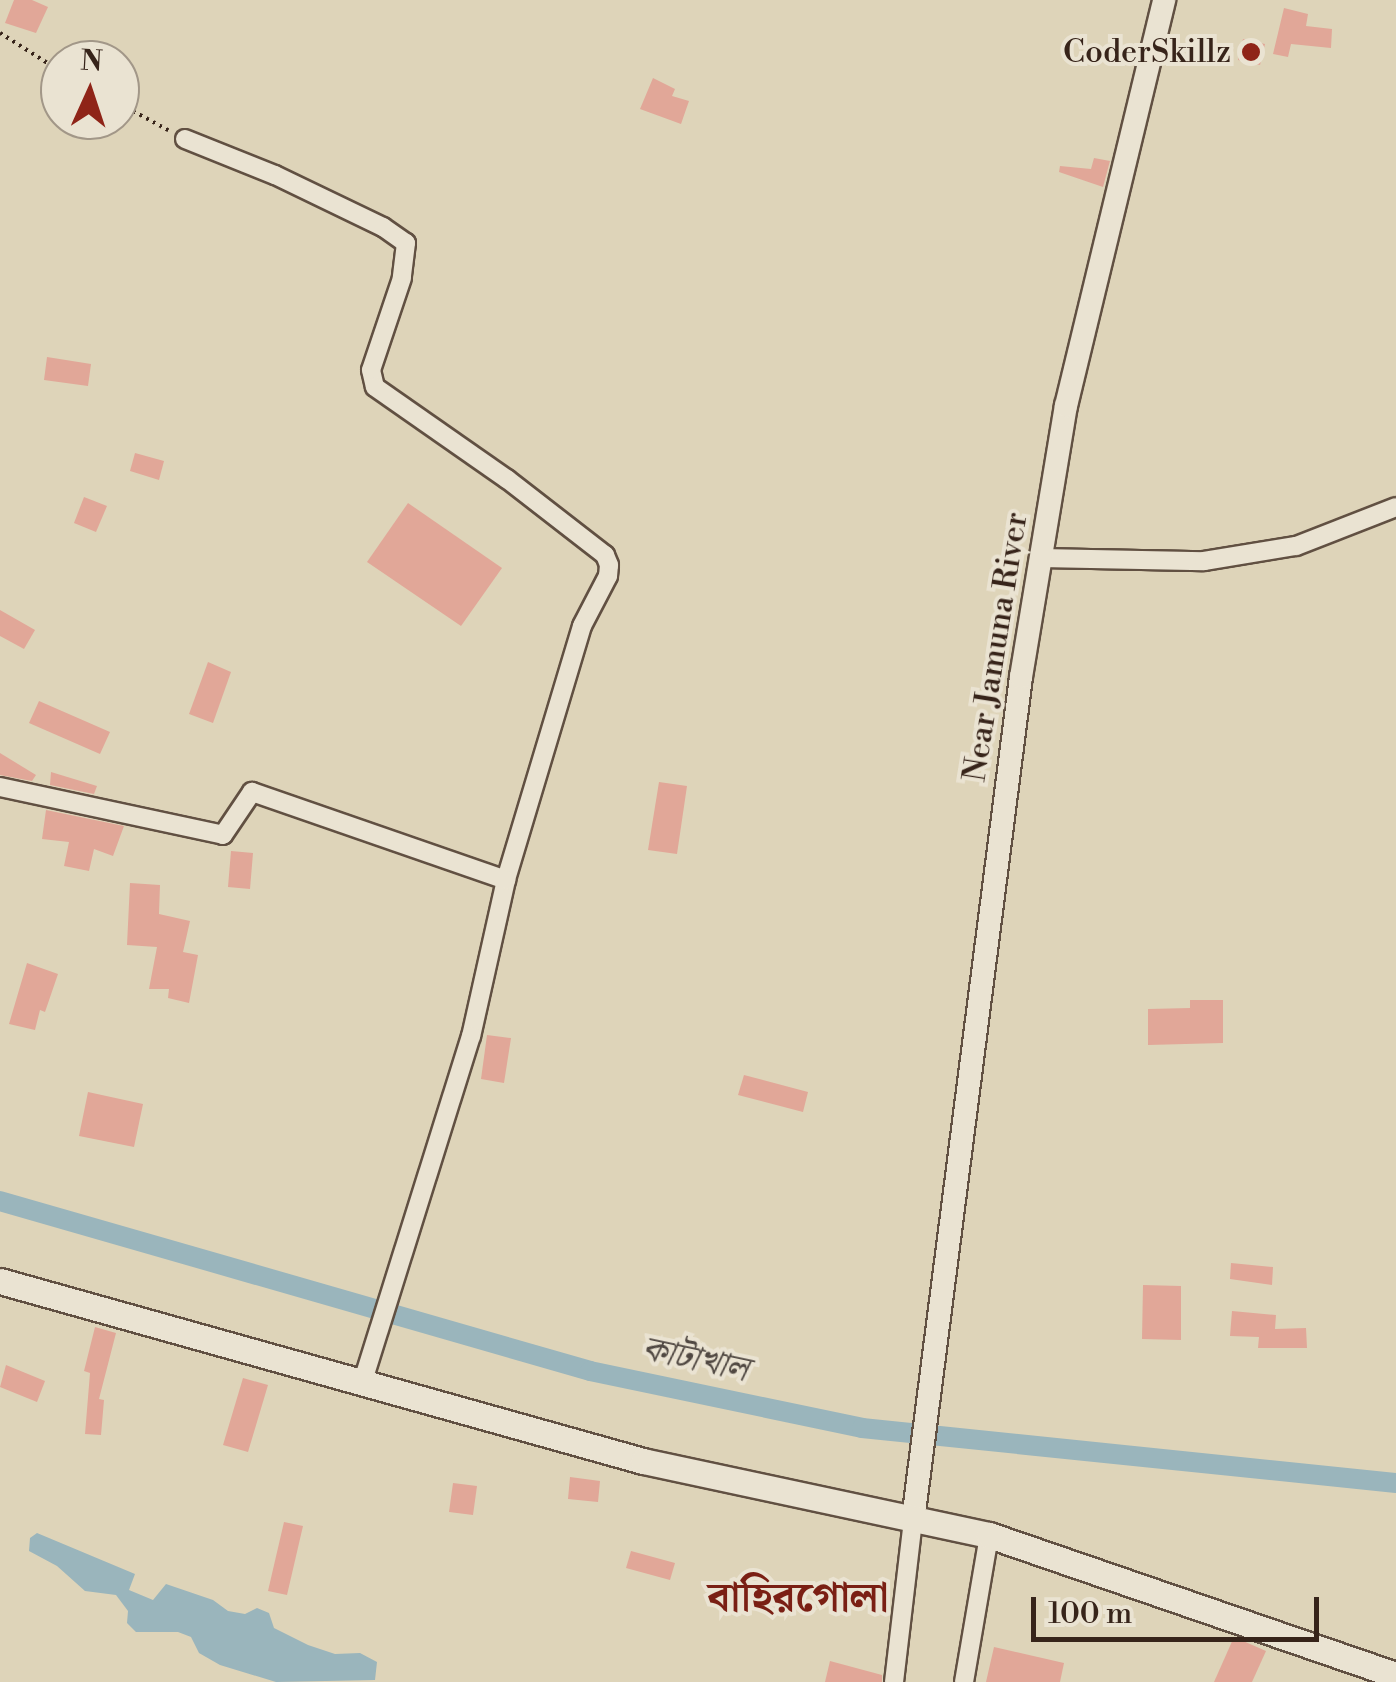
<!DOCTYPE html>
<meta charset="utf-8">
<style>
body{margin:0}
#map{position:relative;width:1396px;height:1682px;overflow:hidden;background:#ded4b9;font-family:"Libre Bodoni","Noto Serif Bengali",serif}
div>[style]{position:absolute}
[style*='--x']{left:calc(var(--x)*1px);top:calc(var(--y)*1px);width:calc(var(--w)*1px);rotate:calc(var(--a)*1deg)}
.water>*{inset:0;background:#9ab5bc}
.canal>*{height:20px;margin:-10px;padding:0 10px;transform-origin:10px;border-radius:10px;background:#9ab5bc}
.building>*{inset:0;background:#e1a798}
.path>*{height:4px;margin-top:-2px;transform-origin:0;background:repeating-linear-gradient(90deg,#37241a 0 2.5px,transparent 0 7.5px)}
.roads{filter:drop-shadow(2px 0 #615042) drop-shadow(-2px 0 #615042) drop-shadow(0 2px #615042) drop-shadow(0 -2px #615042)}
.minor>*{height:18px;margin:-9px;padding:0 9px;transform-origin:9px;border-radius:9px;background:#eae3d2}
.tertiary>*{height:22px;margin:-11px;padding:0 11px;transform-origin:11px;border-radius:11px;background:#eae3d2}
.secondary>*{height:25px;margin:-12.5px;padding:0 12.5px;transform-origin:12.5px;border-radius:12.5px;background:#eae3d2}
.dots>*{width:28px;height:28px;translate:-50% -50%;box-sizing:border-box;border:5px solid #eae3d2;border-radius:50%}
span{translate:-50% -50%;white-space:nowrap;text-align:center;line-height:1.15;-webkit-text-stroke:8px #eae3d2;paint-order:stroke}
.poi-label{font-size:32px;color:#37241a}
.right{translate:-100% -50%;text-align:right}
.street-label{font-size:32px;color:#37241a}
.water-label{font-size:35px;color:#504842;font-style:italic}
.district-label{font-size:42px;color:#7a1f14;font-weight:700}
.north{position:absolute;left:40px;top:40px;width:100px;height:100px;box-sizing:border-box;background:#eae3d2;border:2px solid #a29788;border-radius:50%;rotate:3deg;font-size:28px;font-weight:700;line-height:40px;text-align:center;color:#37241a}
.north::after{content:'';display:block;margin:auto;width:35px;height:45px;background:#8f2418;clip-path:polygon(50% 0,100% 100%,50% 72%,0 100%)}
.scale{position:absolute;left:1031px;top:1597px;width:288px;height:45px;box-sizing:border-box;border:5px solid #37241a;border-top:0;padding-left:12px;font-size:30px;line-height:35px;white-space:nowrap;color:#37241a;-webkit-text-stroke:8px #eae3d2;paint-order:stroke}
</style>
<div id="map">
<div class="water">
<i style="clip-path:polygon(37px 1533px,135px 1574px,129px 1590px,153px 1600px,166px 1584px,213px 1600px,228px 1611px,245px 1614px,257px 1608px,269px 1613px,274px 1628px,308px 1645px,335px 1654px,360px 1653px,377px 1662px,375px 1680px,276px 1682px,220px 1665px,199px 1653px,191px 1637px,178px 1632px,136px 1632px,127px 1623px,128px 1611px,116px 1595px,85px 1591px,57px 1566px,29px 1551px,30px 1538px)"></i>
</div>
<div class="canal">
<i style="--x:0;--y:1201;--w:614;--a:16.07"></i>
<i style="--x:590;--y:1371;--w:278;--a:11.8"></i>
<i style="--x:862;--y:1428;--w:537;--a:5.88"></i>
</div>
<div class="building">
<i style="clip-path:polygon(14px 0,32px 0,48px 7px,36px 33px,5px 23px)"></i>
<i style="clip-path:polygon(1284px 8px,1308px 14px,1306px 26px,1332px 29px,1331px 48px,1291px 44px,1288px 57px,1273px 54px)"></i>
<i style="clip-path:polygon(1243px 39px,1265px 44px,1260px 65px,1238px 60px)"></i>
<i style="clip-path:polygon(653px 78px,675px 89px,672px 96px,689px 101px,681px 124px,640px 109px)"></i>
<i style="clip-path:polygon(1094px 158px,1110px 161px,1103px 187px,1059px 172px,1060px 166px,1091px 169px)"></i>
<i style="clip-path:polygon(47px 357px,91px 364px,88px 386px,44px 380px)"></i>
<i style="clip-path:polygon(135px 453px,164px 461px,159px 480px,130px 471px)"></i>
<i style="clip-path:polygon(84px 497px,107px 506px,96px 532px,74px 523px)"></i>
<i style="clip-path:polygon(408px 503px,502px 568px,461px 626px,367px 562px)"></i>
<i style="clip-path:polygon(0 610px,35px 630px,24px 649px,0 636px)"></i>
<i style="clip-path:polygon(208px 662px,231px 672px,213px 723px,189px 714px)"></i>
<i style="clip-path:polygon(39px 701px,110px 732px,100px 754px,29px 723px)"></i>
<i style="clip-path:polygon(0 753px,36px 775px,32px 781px,0 775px)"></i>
<i style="clip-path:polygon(51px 772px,97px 786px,94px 794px,50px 785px)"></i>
<i style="clip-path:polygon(659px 782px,687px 786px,677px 854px,648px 850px)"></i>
<i style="clip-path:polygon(46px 810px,124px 826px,113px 856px,94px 849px,89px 871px,64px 866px,69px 842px,42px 839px)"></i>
<i style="clip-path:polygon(231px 851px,253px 853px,250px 889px,228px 887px)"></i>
<i style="clip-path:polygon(130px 883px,160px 885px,159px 914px,190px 921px,183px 952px,198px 955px,189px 1003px,168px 998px,169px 989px,149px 989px,157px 947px,127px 945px)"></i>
<i style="clip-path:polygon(27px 963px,58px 974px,45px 1012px,40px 1010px,35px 1030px,9px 1024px)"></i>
<i style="clip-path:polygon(1190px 1000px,1223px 1000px,1223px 1043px,1148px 1045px,1148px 1009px,1190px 1008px)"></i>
<i style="clip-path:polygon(487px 1035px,511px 1038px,504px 1083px,481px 1079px)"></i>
<i style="clip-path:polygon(744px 1075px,808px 1092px,803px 1112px,738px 1095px)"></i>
<i style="clip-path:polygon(88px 1092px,143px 1104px,134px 1147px,79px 1136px)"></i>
<i style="clip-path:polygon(1231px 1263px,1273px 1267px,1272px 1285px,1230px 1279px)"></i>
<i style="clip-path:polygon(1143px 1285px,1181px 1286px,1181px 1340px,1142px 1339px)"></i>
<i style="clip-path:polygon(1232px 1311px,1276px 1315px,1275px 1329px,1306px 1328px,1307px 1348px,1258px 1348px,1259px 1337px,1230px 1336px)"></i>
<i style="clip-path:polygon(95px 1327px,116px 1333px,99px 1399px,104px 1400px,101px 1435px,85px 1434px,90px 1373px,84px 1371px)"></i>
<i style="clip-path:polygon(6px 1365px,45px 1381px,37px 1402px,0 1387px)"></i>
<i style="clip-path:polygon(243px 1378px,268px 1385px,248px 1452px,223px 1445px)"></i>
<i style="clip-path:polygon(570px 1477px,600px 1481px,598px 1502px,568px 1499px)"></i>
<i style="clip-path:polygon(453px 1483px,477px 1486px,473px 1515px,449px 1512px)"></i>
<i style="clip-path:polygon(284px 1522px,303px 1526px,287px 1595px,268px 1591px)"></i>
<i style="clip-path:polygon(631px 1551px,675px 1563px,670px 1580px,626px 1568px)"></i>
<i style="clip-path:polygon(1234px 1637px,1266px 1651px,1252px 1682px,1214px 1682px)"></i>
<i style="clip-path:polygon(994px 1647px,1064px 1663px,1060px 1682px,986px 1682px)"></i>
<i style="clip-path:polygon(830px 1661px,882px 1675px,882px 1682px,825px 1682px)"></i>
</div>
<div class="path">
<i style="--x:0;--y:33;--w:71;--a:32.3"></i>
<i style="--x:120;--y:104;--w:55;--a:28.4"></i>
</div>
<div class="roads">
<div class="minor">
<i style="--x:185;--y:139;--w:97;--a:21.8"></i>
<i style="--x:275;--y:175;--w:120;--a:25.7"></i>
<i style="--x:383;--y:227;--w:28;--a:35"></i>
<i style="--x:406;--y:243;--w:35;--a:97"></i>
<i style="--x:402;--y:278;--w:97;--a:108.6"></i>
<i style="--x:371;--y:370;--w:17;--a:77"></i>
<i style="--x:375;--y:387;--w:161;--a:34.9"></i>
<i style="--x:507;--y:479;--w:124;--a:37.8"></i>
<i style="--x:605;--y:555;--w:11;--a:68"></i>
<i style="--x:609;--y:565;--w:11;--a:95"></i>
<i style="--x:608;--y:576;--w:56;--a:117.5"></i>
<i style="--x:582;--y:626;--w:265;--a:106.7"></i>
<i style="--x:506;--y:880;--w:160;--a:102.6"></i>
<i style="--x:471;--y:1036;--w:361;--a:107.4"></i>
<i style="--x:1041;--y:558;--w:163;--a:1.1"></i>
<i style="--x:1204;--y:561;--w:93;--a:-9.3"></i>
<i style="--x:1296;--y:546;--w:107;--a:-21.3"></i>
<i style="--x:0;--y:787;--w:228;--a:12.1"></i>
<i style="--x:223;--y:835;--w:52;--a:-56"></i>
<i style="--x:252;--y:792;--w:269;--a:19.1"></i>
<i style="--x:894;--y:1682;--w:163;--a:-83.3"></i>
<i style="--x:964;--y:1682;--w:149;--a:-80.3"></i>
</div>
<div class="tertiary">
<i style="--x:913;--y:1520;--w:850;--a:-82.7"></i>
<i style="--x:1021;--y:677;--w:275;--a:-80.6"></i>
<i style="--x:1066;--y:406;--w:418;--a:-76.4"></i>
</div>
<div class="secondary">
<i style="--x:0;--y:1281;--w:668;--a:15.64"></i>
<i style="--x:643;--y:1461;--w:354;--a:12.1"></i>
<i style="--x:989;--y:1535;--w:430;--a:19"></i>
</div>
</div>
<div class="dots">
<i style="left:1251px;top:52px;background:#8f2418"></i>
</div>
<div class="poi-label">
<span class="right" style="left:1231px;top:52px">CoderSkillz</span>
</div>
<div class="street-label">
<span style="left:996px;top:647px;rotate:-81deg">Near Jamuna River</span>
</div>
<div class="water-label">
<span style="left:695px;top:1360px;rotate:12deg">কাটাখাল</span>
</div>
<div class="district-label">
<span style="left:798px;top:1599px">বাহিরগোলা</span>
</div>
<div class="north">N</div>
<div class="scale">100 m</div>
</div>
